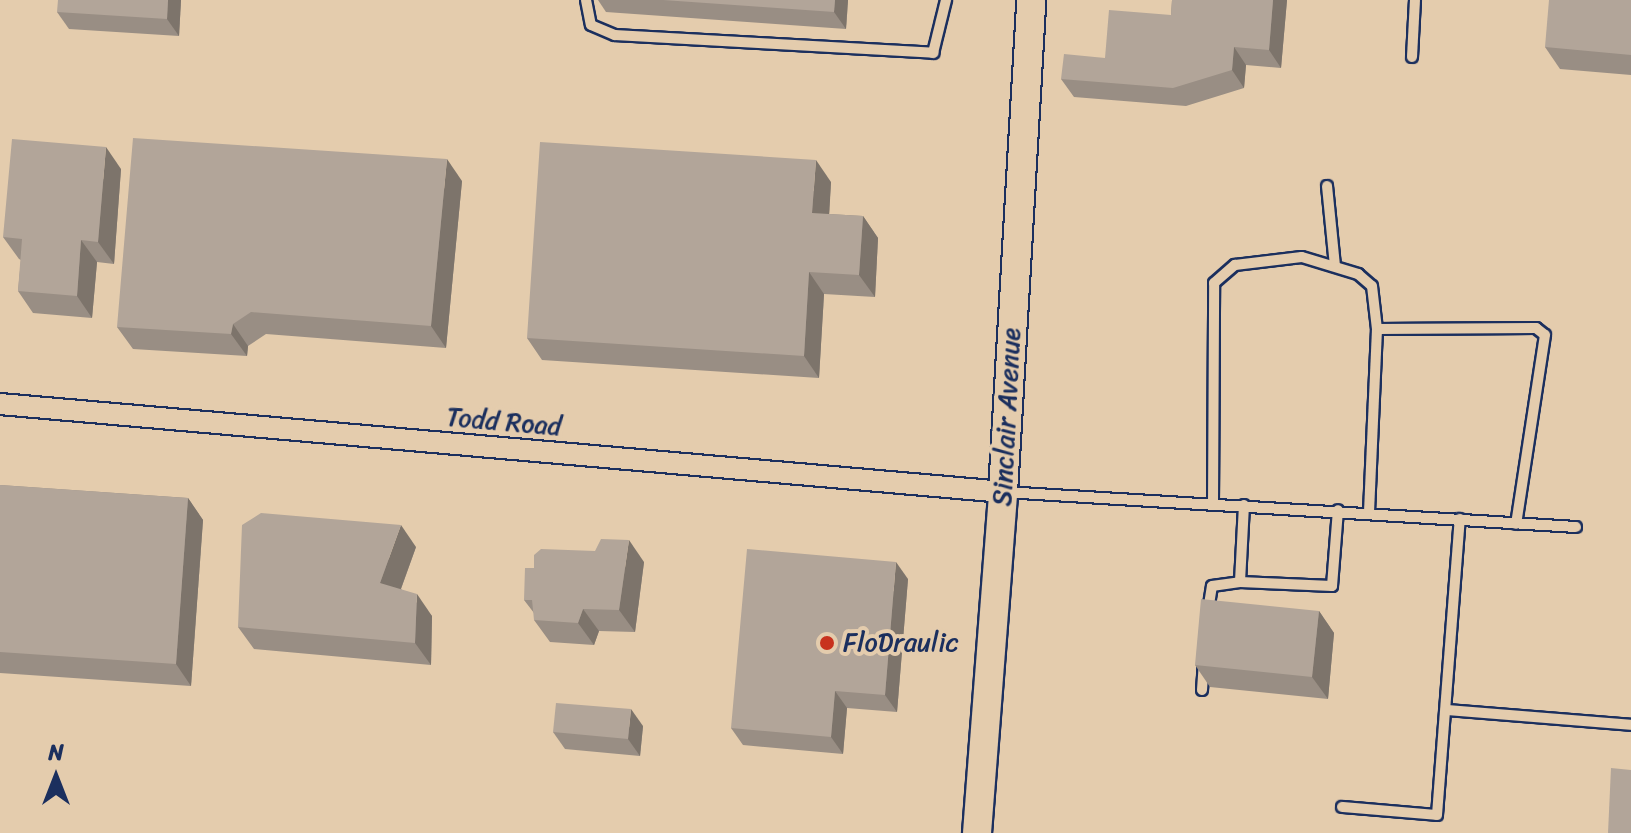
<!DOCTYPE html>
<style>
body{margin:0}
#map{position:relative;width:1631px;height:833px;overflow:hidden;background:#e4ccad;font-family:Sriracha,sans-serif}
div>[style]{position:absolute}
[style*='--x']{left:calc(var(--x)*1px);top:calc(var(--y)*1px);width:calc(var(--w)*1px);rotate:calc(var(--a)*1deg)}
.roads{filter:drop-shadow(2px 0 #1b2f5e) drop-shadow(-2px 0 #1b2f5e) drop-shadow(0 2px #1b2f5e) drop-shadow(0 -2px #1b2f5e)}
.lane>*{height:10px;margin:-5px;padding:0 5px;transform-origin:5px;border-radius:5px;background:#e4ccad}
.street>*{height:20px;margin:-10px;padding:0 10px;transform-origin:10px;border-radius:10px;background:#e4ccad}
.secondary>*{height:28px;margin:-14px;padding:0 14px;transform-origin:14px;border-radius:14px;background:#e4ccad}
.wall>*{inset:0;background:#998e84}
.shaded-wall>*{inset:0;background:#7d746b}
.building>*{inset:0;background:#b2a599}
.dots>*{width:22px;height:22px;translate:-50% -50%;box-sizing:border-box;border:4px solid #e4ccad;border-radius:50%}
span{translate:-50% -50%;white-space:nowrap;text-align:center;line-height:1.15;-webkit-text-stroke:8px #e4ccad;paint-order:stroke}
.street-label{font-size:26px;color:#1b2f5e}
.poi-label{font-size:26px;color:#1b2f5e}
.left{translate:0 -50%;text-align:left}
.north{position:absolute;left:16px;top:737px;width:80px;height:80px;-webkit-text-stroke:6px #e4ccad;paint-order:stroke;rotate:0deg;font-size:22px;font-weight:700;line-height:32px;text-align:center;color:#1b2f5e}
.north::after{content:'';display:block;margin:auto;width:28px;height:36px;background:#1b2f5e;clip-path:polygon(50% 0,100% 100%,50% 72%,0 100%)}
</style>
<div id="map">
<div class="roads">
<div class="lane">
<i style="--x:586;--y:0;--w:25;--a:79"></i>
<i style="--x:591;--y:25;--w:26;--a:23"></i>
<i style="--x:615;--y:35;--w:319;--a:3.2"></i>
<i style="--x:933;--y:53;--w:55;--a:-76.2"></i>
<i style="--x:1412;--y:57;--w:57;--a:-87"></i>
<i style="--x:1327;--y:186;--w:80;--a:84.3"></i>
<i style="--x:1377;--y:329;--w:159;--a:-0.4"></i>
<i style="--x:1536;--y:328;--w:11;--a:38"></i>
<i style="--x:1545;--y:335;--w:191;--a:98.7"></i>
<i style="--x:1004;--y:492;--w:573;--a:3.5"></i>
<i style="--x:1213;--y:504;--w:221;--a:-89.7"></i>
<i style="--x:1214;--y:283;--w:28;--a:-41"></i>
<i style="--x:1235;--y:265;--w:67;--a:-6.8"></i>
<i style="--x:1302;--y:257;--w:59;--a:16.9"></i>
<i style="--x:1358;--y:274;--w:18;--a:41"></i>
<i style="--x:1372;--y:286;--w:43;--a:83.4"></i>
<i style="--x:1377;--y:329;--w:183;--a:92.5"></i>
<i style="--x:1244;--y:505;--w:77;--a:93"></i>
<i style="--x:1240;--y:582;--w:92;--a:2.5"></i>
<i style="--x:1332;--y:586;--w:76;--a:-85.5"></i>
<i style="--x:1208;--y:611;--w:25;--a:-81"></i>
<i style="--x:1212;--y:586;--w:28;--a:-8"></i>
<i style="--x:1202;--y:690;--w:27;--a:-86"></i>
<i style="--x:1446;--y:710;--w:186;--a:4.6"></i>
<i style="--x:1342;--y:807;--w:95;--a:4.8"></i>
<i style="--x:1437;--y:815;--w:297;--a:-85.6"></i>
</div>
<div class="street">
<i style="--x:0;--y:404;--w:1007;--a:5.01"></i>
</div>
<div class="secondary">
<i style="--x:977;--y:833;--w:342;--a:-85.6"></i>
<i style="--x:1003;--y:492;--w:493;--a:-86.7"></i>
</div>
</div>
<div class="wall">
<i style="clip-path:polygon(181px 0,179px 36px,69px 29px,57px 12px)"></i>
<i style="clip-path:polygon(598px 0,848px 0,846px 29px,606px 12px)"></i>
<i style="clip-path:polygon(1172px 0,1287px 0,1281px 68px,1246px 65px,1244px 88px,1186px 106px,1074px 97px,1061px 79px,1105px 58px,1171px 15px)"></i>
<i style="clip-path:polygon(1631px 0,1631px 75px,1560px 69px,1545px 47px)"></i>
<i style="clip-path:polygon(121px 169px,114px 264px,97px 262px,92px 318px,33px 313px,18px 291px,21px 260px,19px 259px,3px 237px)"></i>
<i style="clip-path:polygon(462px 181px,446px 348px,266px 334px,248px 346px,247px 356px,133px 349px,117px 327px)"></i>
<i style="clip-path:polygon(831px 182px,829px 214px,863px 216px,878px 238px,875px 297px,824px 294px,819px 378px,542px 360px,527px 338px)"></i>
<i style="clip-path:polygon(0 485px,188px 498px,203px 520px,191px 686px,0 673px)"></i>
<i style="clip-path:polygon(416px 547px,401px 589px,432px 616px,431px 665px,254px 649px,238px 627px)"></i>
<i style="clip-path:polygon(644px 562px,635px 632px,599px 631px,594px 645px,550px 642px,534px 620px,534px 613px,524px 600px)"></i>
<i style="clip-path:polygon(908px 579px,897px 712px,847px 708px,843px 754px,743px 745px,731px 728px)"></i>
<i style="clip-path:polygon(1319px 611px,1334px 633px,1328px 699px,1210px 687px,1195px 665px)"></i>
<i style="clip-path:polygon(643px 726px,640px 756px,565px 749px,553px 732px)"></i>
</div>
<div class="shaded-wall">
<i style="clip-path:polygon(168px 0,181px 0,179px 36px,167px 19px)"></i>
<i style="clip-path:polygon(835px 0,848px 0,846px 29px,834px 12px)"></i>
<i style="clip-path:polygon(1273px 0,1287px 0,1281px 68px,1269px 50px)"></i>
<i style="clip-path:polygon(1234px 47px,1246px 65px,1244px 88px,1232px 70px)"></i>
<i style="clip-path:polygon(106px 147px,121px 169px,114px 264px,98px 242px)"></i>
<i style="clip-path:polygon(447px 159px,462px 181px,446px 348px,431px 326px)"></i>
<i style="clip-path:polygon(816px 160px,831px 182px,828px 235px,812px 213px)"></i>
<i style="clip-path:polygon(863px 216px,878px 238px,875px 297px,859px 275px)"></i>
<i style="clip-path:polygon(81px 240px,97px 262px,92px 318px,77px 296px)"></i>
<i style="clip-path:polygon(809px 272px,824px 294px,819px 378px,804px 356px)"></i>
<i style="clip-path:polygon(233px 324px,248px 346px,247px 356px,231px 334px)"></i>
<i style="clip-path:polygon(188px 498px,203px 520px,191px 686px,176px 664px)"></i>
<i style="clip-path:polygon(401px 525px,416px 547px,395px 605px,380px 583px)"></i>
<i style="clip-path:polygon(629px 540px,644px 562px,635px 632px,619px 610px)"></i>
<i style="clip-path:polygon(896px 562px,908px 579px,897px 712px,885px 695px)"></i>
<i style="clip-path:polygon(417px 594px,432px 616px,431px 665px,415px 643px)"></i>
<i style="clip-path:polygon(583px 609px,599px 631px,594px 645px,578px 623px)"></i>
<i style="clip-path:polygon(1319px 611px,1334px 633px,1328px 699px,1312px 677px)"></i>
<i style="clip-path:polygon(835px 691px,847px 708px,843px 754px,831px 737px)"></i>
<i style="clip-path:polygon(631px 709px,643px 726px,640px 756px,628px 739px)"></i>
</div>
<div class="building">
<i style="clip-path:polygon(58px 0,168px 0,167px 19px,57px 12px)"></i>
<i style="clip-path:polygon(663px 0,835px 0,834px 12px)"></i>
<i style="clip-path:polygon(1172px 0,1273px 0,1269px 50px,1234px 47px,1232px 70px,1173px 88px,1061px 79px,1064px 54px,1105px 58px,1109px 10px,1171px 15px)"></i>
<i style="clip-path:polygon(1549px 0,1631px 0,1631px 55px,1545px 47px)"></i>
<i style="clip-path:polygon(133px 138px,447px 159px,431px 326px,251px 312px,233px 324px,231px 334px,117px 327px)"></i>
<i style="clip-path:polygon(12px 139px,106px 147px,98px 242px,81px 240px,77px 296px,18px 291px,22px 239px,3px 237px)"></i>
<i style="clip-path:polygon(540px 142px,816px 160px,812px 213px,863px 216px,859px 275px,809px 272px,804px 356px,527px 338px)"></i>
<i style="clip-path:polygon(0 485px,188px 498px,176px 664px,0 652px)"></i>
<i style="clip-path:polygon(261px 513px,401px 525px,380px 583px,417px 594px,415px 643px,238px 627px,242px 525px)"></i>
<i style="clip-path:polygon(601px 539px,629px 540px,619px 610px,583px 609px,578px 623px,534px 620px,532px 600px,524px 600px,525px 568px,534px 568px,534px 555px,541px 549px,595px 551px)"></i>
<i style="clip-path:polygon(747px 549px,896px 562px,885px 695px,835px 691px,831px 737px,731px 728px)"></i>
<i style="clip-path:polygon(1201px 599px,1319px 611px,1312px 677px,1195px 665px)"></i>
<i style="clip-path:polygon(556px 703px,631px 709px,628px 739px,553px 732px)"></i>
<i style="clip-path:polygon(1611px 768px,1631px 770px,1631px 833px,1608px 833px)"></i>
</div>
<div class="dots">
<i style="left:827px;top:643px;background:#c8321e"></i>
</div>
<div class="street-label">
<span style="left:1007px;top:417px;rotate:-87deg">Sinclair Avenue</span>
<span style="left:504px;top:422px;rotate:5deg">Todd Road</span>
</div>
<div class="poi-label">
<span class="left" style="left:843px;top:643px">FloDraulic</span>
</div>
<div class="north">N</div>
</div>
